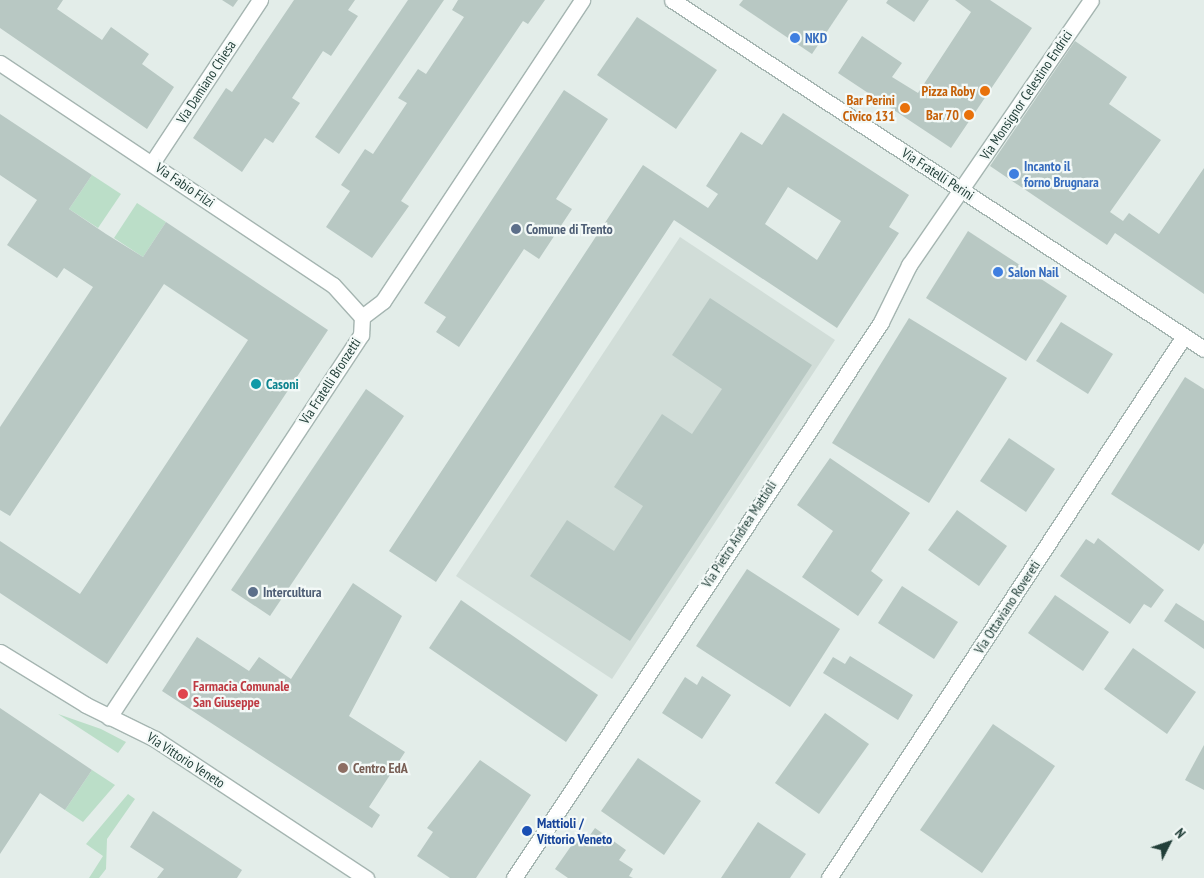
<!DOCTYPE html>
<style>
body{margin:0}
#map{position:relative;width:1204px;height:878px;overflow:hidden;background:#e3ede9;font-family:"PT Sans Narrow",sans-serif}
div>[style]{position:absolute}
[style*='--x']{left:calc(var(--x)*1px);top:calc(var(--y)*1px);width:calc(var(--w)*1px);rotate:calc(var(--a)*1deg)}
.built>*{inset:0;background:#d1ddd8}
.green>*{inset:0;background:#bbdec8}
.building>*{inset:0;background:#b8c8c3}
.roads{filter:drop-shadow(1px 0 #a5b5b1) drop-shadow(-1px 0 #a5b5b1) drop-shadow(0 1px #a5b5b1) drop-shadow(0 -1px #a5b5b1)}
.street>*{height:15px;margin:-7.5px;padding:0 7.5px;transform-origin:7.5px;border-radius:7.5px;background:#fff}
.secondary>*{height:15px;margin:-7.5px;padding:0 7.5px;transform-origin:7.5px;border-radius:7.5px;background:#fff}
.dots>*{width:14px;height:14px;translate:-50% -50%;box-sizing:border-box;border:2px solid #f3f9f7;border-radius:50%}
span{translate:-50% -50%;white-space:nowrap;text-align:center;line-height:1.15;-webkit-text-stroke:4.5px #f3f9f7;paint-order:stroke}
.shop-label{font-size:14px;color:#366cbe;font-weight:700}
.left{translate:0 -50%;text-align:left}
.street-label{font-size:14px;color:#223f39}
.food-label{font-size:14px;color:#c56008;font-weight:700}
.right{translate:-100% -50%;text-align:right}
.service-label{font-size:14px;color:#4e5e75;font-weight:700}
.culture-label{font-size:14px;color:#0d838f;font-weight:700}
.health-label{font-size:14px;color:#be3a42;font-weight:700}
.education-label{font-size:14px;color:#785e54;font-weight:700}
.transit-label{font-size:14px;color:#164399;font-weight:700}
.north{position:absolute;left:1144px;top:818px;width:50px;height:50px;-webkit-text-stroke:4px #f3f9f7;paint-order:stroke;rotate:49deg;font-size:14px;font-weight:700;line-height:20px;text-align:center;color:#223f39}
.north::after{content:'';display:block;margin:auto;width:18px;height:22px;background:#223f39;clip-path:polygon(50% 0,100% 100%,50% 72%,0 100%)}
</style>
<div id="map">
<div class="built">
<i style="clip-path:polygon(680px 237px,835px 340px,612px 679px,456px 576px)"></i>
</div>
<div class="green">
<i style="clip-path:polygon(92px 175px,121px 194px,98px 228px,69px 209px)"></i>
<i style="clip-path:polygon(137px 203px,166px 222px,143px 257px,114px 238px)"></i>
<i style="clip-path:polygon(58px 714px,101px 729px,126px 742px,118px 753px)"></i>
<i style="clip-path:polygon(92px 770px,115px 785px,83px 822px,65px 810px)"></i>
<i style="clip-path:polygon(128px 794px,135px 799px,107px 839px,106px 869px,99px 878px,89px 878px,103px 856px,86px 844px)"></i>
</div>
<div class="building">
<i style="clip-path:polygon(0 0,63px 0,57px 9px,102px 40px,111px 27px,149px 54px,142px 64px,174px 87px,147px 129px,0 28px)"></i>
<i style="clip-path:polygon(222px 0,238px 0,233px 7px)"></i>
<i style="clip-path:polygon(294px 0,355px 0,348px 10px,358px 16px,331px 56px,323px 51px,292px 98px,300px 103px,273px 143px,265px 138px,242px 172px,193px 138px,226px 88px,232px 92px)"></i>
<i style="clip-path:polygon(408px 0,444px 0,339px 154px,315px 137px)"></i>
<i style="clip-path:polygon(458px 0,545px 0,528px 24px,523px 21px,401px 201px,409px 206px,372px 258px,326px 227px,350px 191px,341px 185px,365px 149px,373px 154px,407px 103px,398px 98px,418px 69px,426px 74px,464px 17px,452px 10px)"></i>
<i style="clip-path:polygon(743px 0,848px 0,812px 54px,739px 5px)"></i>
<i style="clip-path:polygon(888px 0,929px 0,914px 22px,886px 3px)"></i>
<i style="clip-path:polygon(955px 0,990px 0,1032px 28px,951px 148px,838px 73px,862px 36px,902px 63px,892px 77px,918px 93px,971px 12px)"></i>
<i style="clip-path:polygon(637px 17px,717px 70px,676px 129px,597px 75px)"></i>
<i style="clip-path:polygon(1075px 41px,1127px 77px,1109px 104px,1161px 140px,1110px 212px,1123px 221px,1129px 213px,1159px 234px,1204px 168px,1204px 294px,1115px 233px,1107px 245px,990px 166px)"></i>
<i style="clip-path:polygon(564px 90px,608px 119px,556px 199px,572px 209px,539px 259px,524px 249px,459px 347px,436px 332px,446px 317px,424px 303px)"></i>
<i style="clip-path:polygon(evenodd,783px 113px,909px 195px,889px 227px,899px 233px,837px 328px,674px 220px,436px 582px,389px 551px,643px 165px,708px 208px,718px 194px,706px 186px,741px 132px,762px 145px,783px 113px,788px 187px,841px 221px,817px 260px,765px 224px,788px 187px)"></i>
<i style="clip-path:polygon(0 114px,92px 175px,69px 209px,106px 234px,143px 257px,166px 222px,328px 330px,107px 664px,0 593px,0 541px,80px 594px,248px 340px,164px 284px,10px 516px,0 510px,0 427px,93px 287px,64px 268px,57px 278px,7px 245px,37px 200px,0 175px)"></i>
<i style="clip-path:polygon(968px 231px,1067px 296px,1026px 361px,926px 298px)"></i>
<i style="clip-path:polygon(710px 298px,812px 365px,630px 641px,530px 576px,567px 520px,614px 551px,643px 506px,614px 487px,662px 414px,692px 434px,722px 389px,672px 355px)"></i>
<i style="clip-path:polygon(909px 318px,1007px 378px,929px 503px,832px 443px)"></i>
<i style="clip-path:polygon(1061px 322px,1113px 354px,1088px 394px,1036px 361px)"></i>
<i style="clip-path:polygon(1185px 377px,1204px 389px,1204px 543px,1199px 551px,1111px 494px)"></i>
<i style="clip-path:polygon(366px 389px,404px 416px,270px 616px,231px 590px)"></i>
<i style="clip-path:polygon(1009px 438px,1055px 469px,1026px 512px,980px 481px)"></i>
<i style="clip-path:polygon(830px 458px,910px 513px,871px 571px,883px 580px,858px 616px,802px 577px,833px 531px,797px 505px)"></i>
<i style="clip-path:polygon(957px 510px,1007px 546px,979px 586px,928px 550px)"></i>
<i style="clip-path:polygon(1098px 538px,1164px 590px,1151px 608px,1144px 604px,1130px 624px,1060px 576px,1086px 539px,1094px 544px)"></i>
<i style="clip-path:polygon(747px 569px,840px 629px,790px 707px,696px 646px)"></i>
<i style="clip-path:polygon(353px 583px,402px 616px,349px 716px,405px 752px,369px 807px,380px 815px,372px 828px,162px 691px,197px 637px,249px 671px,259px 657px,291px 679px)"></i>
<i style="clip-path:polygon(902px 586px,958px 622px,934px 659px,878px 623px)"></i>
<i style="clip-path:polygon(1055px 595px,1109px 632px,1083px 671px,1028px 633px)"></i>
<i style="clip-path:polygon(461px 600px,598px 695px,566px 742px,429px 648px)"></i>
<i style="clip-path:polygon(1176px 603px,1204px 621px,1204px 649px,1164px 621px)"></i>
<i style="clip-path:polygon(1133px 648px,1196px 692px,1167px 734px,1104px 689px)"></i>
<i style="clip-path:polygon(850px 656px,913px 695px,898px 720px,823px 673px,833px 657px,845px 664px)"></i>
<i style="clip-path:polygon(702px 676px,731px 695px,702px 739px,662px 713px,685px 677px,697px 685px)"></i>
<i style="clip-path:polygon(0 708px,92px 770px,65px 810px,40px 793px,0 854px)"></i>
<i style="clip-path:polygon(825px 713px,869px 744px,819px 814px,775px 783px)"></i>
<i style="clip-path:polygon(993px 724px,1055px 766px,982px 873px,920px 830px)"></i>
<i style="clip-path:polygon(1204px 745px,1204px 790px,1185px 780px)"></i>
<i style="clip-path:polygon(638px 758px,701px 801px,664px 855px,601px 811px)"></i>
<i style="clip-path:polygon(480px 760px,531px 795px,476px 878px,450px 878px,417px 856px,433px 832px,427px 828px)"></i>
<i style="clip-path:polygon(153px 811px,242px 870px,237px 878px,157px 878px,164px 869px,130px 847px)"></i>
<i style="clip-path:polygon(758px 822px,806px 854px,790px 878px,721px 878px)"></i>
<i style="clip-path:polygon(595px 828px,626px 850px,619px 860px,633px 869px,629px 876px,633px 878px,568px 878px,555px 869px,576px 839px,583px 845px)"></i>
</div>
<div class="roads">
<div class="street">
<i style="--x:0;--y:63;--w:400;--a:33.7"></i>
<i style="--x:333;--y:285;--w:43;--a:47.8"></i>
<i style="--x:362;--y:317;--w:18;--a:93"></i>
<i style="--x:361;--y:335;--w:458;--a:123.4"></i>
<i style="--x:152;--y:163;--w:196;--a:-56.5"></i>
<i style="--x:362;--y:317;--w:26;--a:-37"></i>
<i style="--x:383;--y:301;--w:361;--a:-56.5"></i>
<i style="--x:514;--y:878;--w:666;--a:-56.57"></i>
<i style="--x:881;--y:322;--w:64;--a:-63.8"></i>
<i style="--x:909;--y:265;--w:321;--a:-55.5"></i>
<i style="--x:829;--y:878;--w:648;--a:-56.78"></i>
</div>
<div class="secondary">
<i style="--x:672;--y:0;--w:636;--a:33.27"></i>
<i style="--x:0;--y:652;--w:101;--a:31.6"></i>
<i style="--x:86;--y:705;--w:77;--a:26.2"></i>
<i style="--x:155;--y:739;--w:253;--a:33.4"></i>
</div>
</div>
<div class="dots">
<i style="left:795px;top:38px;background:#3f7fe0"></i>
<i style="left:985px;top:91px;background:#e8710a"></i>
<i style="left:905px;top:108px;background:#e8710a"></i>
<i style="left:969px;top:115px;background:#e8710a"></i>
<i style="left:1014px;top:174px;background:#3f7fe0"></i>
<i style="left:516px;top:229px;background:#5c6f8a"></i>
<i style="left:998px;top:272px;background:#3f7fe0"></i>
<i style="left:256px;top:384px;background:#0f9aa8"></i>
<i style="left:253px;top:592px;background:#5c6f8a"></i>
<i style="left:183px;top:694px;background:#e0444e"></i>
<i style="left:343px;top:768px;background:#8d6e63"></i>
<i style="left:527px;top:831px;background:#1a4fb4"></i>
</div>
<div class="shop-label">
<span class="left" style="left:805px;top:38px">NKD</span>
<span class="left" style="left:1024px;top:174px">Incanto il<br>forno Brugnara</span>
<span class="left" style="left:1008px;top:272px">Salon Nail</span>
</div>
<div class="street-label">
<span style="left:206px;top:82px;rotate:-57deg">Via Damiano Chiesa</span>
<span style="left:1026px;top:95px;rotate:-56deg">Via Monsignor Celestino Endrici</span>
<span style="left:938px;top:174px;rotate:33deg">Via Fratelli Perini</span>
<span style="left:185px;top:185px;rotate:34deg">Via Fabio Filzi</span>
<span style="left:330px;top:381px;rotate:-57deg">Via Fratelli Bronzetti</span>
<span style="left:739px;top:534px;rotate:-57deg">Via Pietro Andrea Mattioli</span>
<span style="left:1007px;top:607px;rotate:-57deg">Via Ottaviano Rovereti</span>
<span style="left:186px;top:760px;rotate:33deg">Via Vittorio Veneto</span>
</div>
<div class="food-label">
<span class="right" style="left:975px;top:91px">Pizza Roby</span>
<span class="right" style="left:895px;top:108px">Bar Perini<br>Civico 131</span>
<span class="right" style="left:959px;top:115px">Bar 70</span>
</div>
<div class="service-label">
<span class="left" style="left:526px;top:229px">Comune di Trento</span>
<span class="left" style="left:263px;top:592px">Intercultura</span>
</div>
<div class="culture-label">
<span class="left" style="left:266px;top:384px">Casoni</span>
</div>
<div class="health-label">
<span class="left" style="left:193px;top:694px">Farmacia Comunale<br>San Giuseppe</span>
</div>
<div class="education-label">
<span class="left" style="left:353px;top:768px">Centro EdA</span>
</div>
<div class="transit-label">
<span class="left" style="left:537px;top:831px">Mattioli /<br>Vittorio Veneto</span>
</div>
<div class="north">N</div>
</div>
